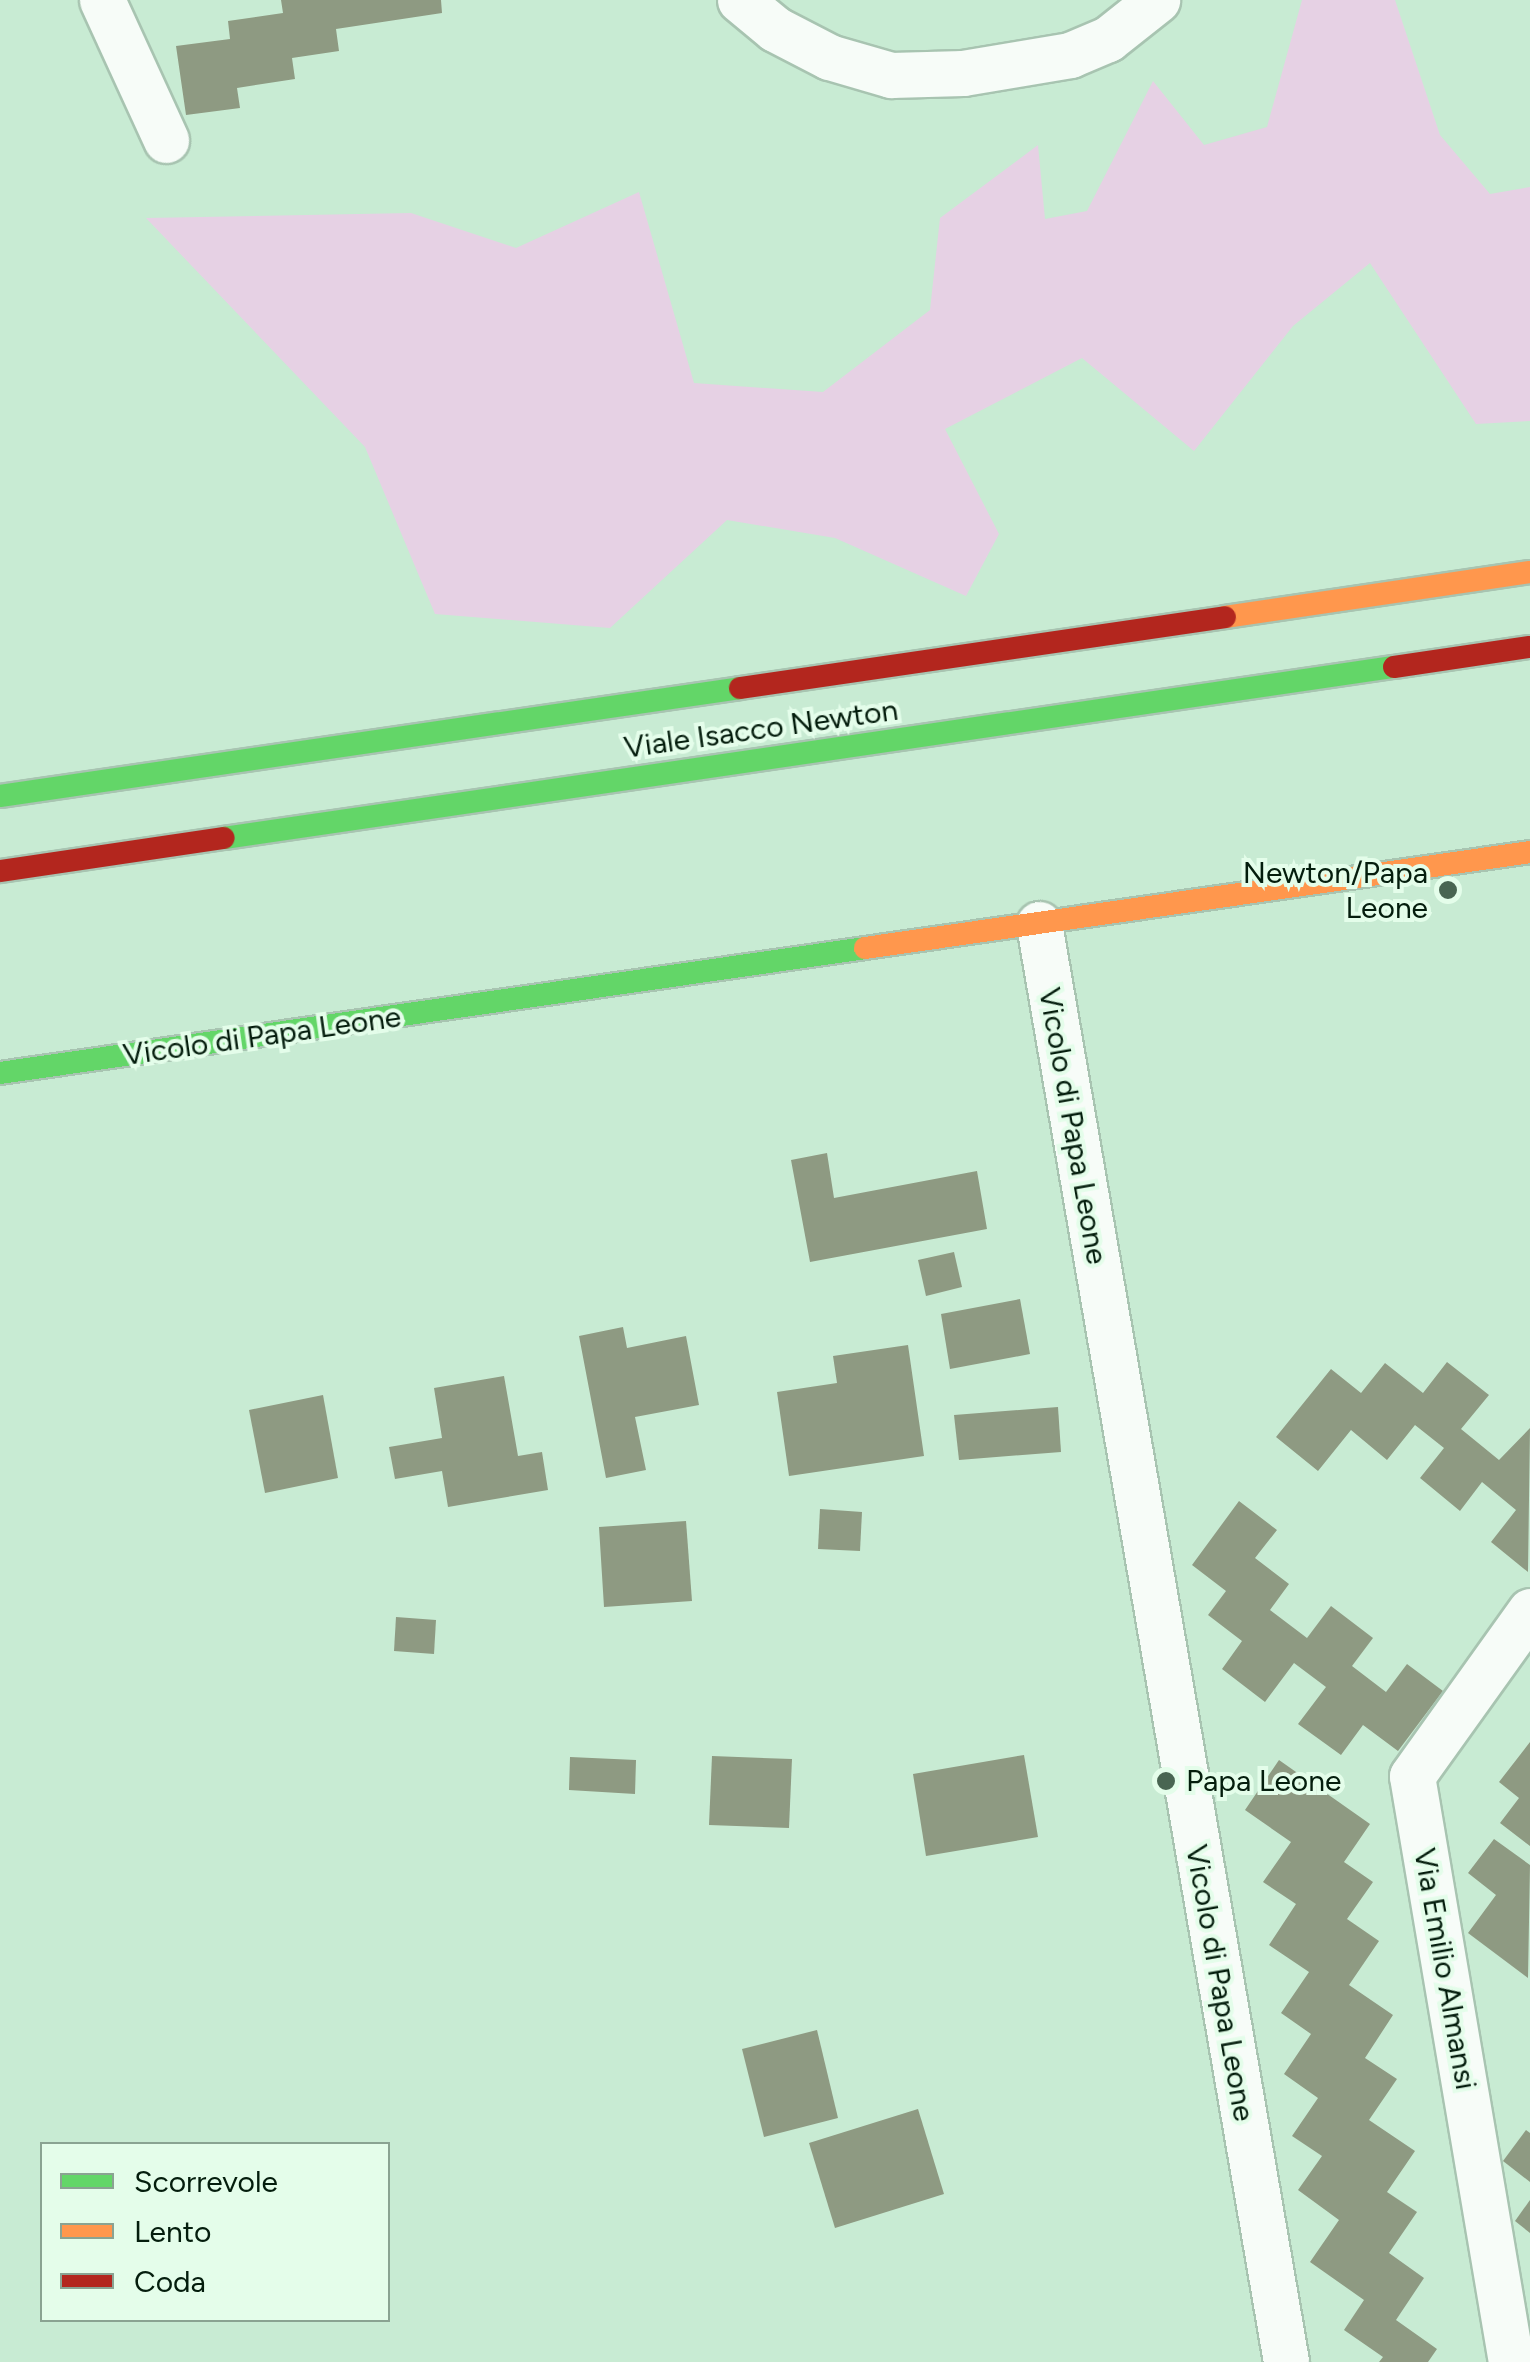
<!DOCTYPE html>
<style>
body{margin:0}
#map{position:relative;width:1530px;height:2362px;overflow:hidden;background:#c8ebd3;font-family:Figtree,sans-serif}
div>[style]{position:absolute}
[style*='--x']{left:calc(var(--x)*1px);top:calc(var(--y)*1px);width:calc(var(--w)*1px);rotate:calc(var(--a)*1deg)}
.green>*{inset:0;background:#e6d1e4}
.building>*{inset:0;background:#8e9a82}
.roads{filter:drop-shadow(2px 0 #a8c4b1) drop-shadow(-2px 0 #a8c4b1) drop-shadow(0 2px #a8c4b1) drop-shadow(0 -2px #a8c4b1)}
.street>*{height:45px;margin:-22.5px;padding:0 22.5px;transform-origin:22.5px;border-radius:22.5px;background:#f7fcf8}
.fast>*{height:22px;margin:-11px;padding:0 11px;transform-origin:11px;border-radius:11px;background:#63d668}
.slow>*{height:22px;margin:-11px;padding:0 11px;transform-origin:11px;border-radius:11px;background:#ff974d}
.jam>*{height:22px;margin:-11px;padding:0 11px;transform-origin:11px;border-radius:11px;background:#b3261e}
.dots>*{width:28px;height:28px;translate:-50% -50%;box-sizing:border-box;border:5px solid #e4fdea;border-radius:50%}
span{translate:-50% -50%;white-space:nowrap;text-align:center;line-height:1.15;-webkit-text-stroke:8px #e4fdea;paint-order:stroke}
.street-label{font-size:30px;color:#041d0d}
.poi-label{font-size:30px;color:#041d0d}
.right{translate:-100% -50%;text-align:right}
.left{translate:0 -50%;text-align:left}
.legend{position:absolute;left:40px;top:2142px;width:350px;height:180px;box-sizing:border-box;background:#e4fdea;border:2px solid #8aa392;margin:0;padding:12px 18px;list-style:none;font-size:30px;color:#041d0d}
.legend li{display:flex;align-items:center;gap:20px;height:50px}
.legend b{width:50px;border:2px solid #8aa392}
</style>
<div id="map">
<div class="green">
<i style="clip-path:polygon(1302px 0,1395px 0,1440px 135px,1490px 194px,1530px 187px,1530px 421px,1476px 424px,1370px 263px,1293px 326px,1194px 451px,1082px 358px,945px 429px,999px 534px,966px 596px,835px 538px,727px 520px,610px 628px,435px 614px,365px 447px,146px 218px,411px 213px,516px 248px,639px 192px,694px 383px,823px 392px,930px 310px,940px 218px,1038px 145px,1045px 219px,1087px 211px,1153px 81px,1204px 145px,1267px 127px)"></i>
</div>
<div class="building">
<i style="clip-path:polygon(281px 0,441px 0,442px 13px,336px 29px,339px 51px,292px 58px,295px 79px,237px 88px,240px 108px,186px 115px,176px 46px,230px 39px,228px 21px,283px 13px)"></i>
<i style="clip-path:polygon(827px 1153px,834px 1198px,977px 1171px,987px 1229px,810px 1262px,791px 1160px)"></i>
<i style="clip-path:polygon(954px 1252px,962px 1287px,926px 1296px,918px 1260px)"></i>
<i style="clip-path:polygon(1020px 1299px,1030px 1354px,950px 1369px,941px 1314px)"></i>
<i style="clip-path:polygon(623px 1327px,627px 1348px,686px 1336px,699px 1405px,635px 1417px,646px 1470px,606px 1478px,579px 1336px)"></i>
<i style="clip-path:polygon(908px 1345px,924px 1456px,789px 1476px,777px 1392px,837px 1383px,833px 1356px)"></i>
<i style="clip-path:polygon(1447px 1362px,1489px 1395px,1461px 1429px,1499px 1460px,1530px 1428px,1528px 1572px,1491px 1542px,1516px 1510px,1482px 1482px,1460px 1511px,1420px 1478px,1444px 1448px,1415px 1425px,1387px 1460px,1351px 1430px,1318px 1471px,1276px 1437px,1331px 1369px,1361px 1393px,1385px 1363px,1423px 1393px)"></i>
<i style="clip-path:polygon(504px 1376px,518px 1456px,542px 1452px,548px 1490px,448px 1507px,442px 1471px,395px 1479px,389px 1447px,442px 1438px,434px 1388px)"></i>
<i style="clip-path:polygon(323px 1395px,338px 1478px,265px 1493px,249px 1410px)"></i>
<i style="clip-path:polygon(1058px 1407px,1061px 1452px,959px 1460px,954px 1415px)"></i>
<i style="clip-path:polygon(1239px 1501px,1277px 1530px,1255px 1558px,1289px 1584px,1270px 1610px,1307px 1638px,1331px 1606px,1373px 1638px,1352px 1666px,1386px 1692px,1407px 1664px,1443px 1691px,1398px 1751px,1363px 1725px,1341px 1755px,1298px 1724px,1326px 1687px,1294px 1663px,1265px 1702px,1222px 1669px,1242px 1641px,1208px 1615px,1226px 1591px,1192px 1565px)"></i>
<i style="clip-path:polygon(820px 1509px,862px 1512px,860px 1551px,818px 1549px)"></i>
<i style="clip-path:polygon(686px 1521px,692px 1601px,604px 1607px,599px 1527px)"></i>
<i style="clip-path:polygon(396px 1617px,436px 1620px,434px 1654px,394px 1651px)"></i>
<i style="clip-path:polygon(1530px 1742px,1530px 1846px,1500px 1823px,1519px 1798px,1499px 1782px)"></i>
<i style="clip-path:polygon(1024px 1755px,1038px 1837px,926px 1856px,913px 1774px)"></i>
<i style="clip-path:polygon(712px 1756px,792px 1759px,789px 1828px,709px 1825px)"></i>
<i style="clip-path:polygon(570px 1757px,636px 1760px,635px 1794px,569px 1790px)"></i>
<i style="clip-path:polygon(1279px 1760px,1370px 1824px,1344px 1862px,1373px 1882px,1347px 1919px,1379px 1941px,1349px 1985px,1393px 2015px,1365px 2058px,1397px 2079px,1369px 2120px,1415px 2151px,1387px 2192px,1417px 2212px,1389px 2253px,1424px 2278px,1396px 2320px,1437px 2349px,1428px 2362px,1379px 2362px,1383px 2357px,1344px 2330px,1364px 2300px,1310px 2262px,1339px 2220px,1298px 2190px,1322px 2156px,1292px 2136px,1318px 2098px,1284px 2074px,1311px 2034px,1281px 2013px,1309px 1972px,1269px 1945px,1296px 1904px,1263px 1882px,1291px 1842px,1245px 1810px)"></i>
<i style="clip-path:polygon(1494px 1839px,1530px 1865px,1528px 1978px,1468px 1933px,1496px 1895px,1468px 1873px)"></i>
<i style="clip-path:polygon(817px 2030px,838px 2118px,764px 2137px,742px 2049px)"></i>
<i style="clip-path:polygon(918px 2109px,944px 2194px,835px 2228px,809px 2143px)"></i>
<i style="clip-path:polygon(1526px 2130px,1530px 2133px,1530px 2182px,1503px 2161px)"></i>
<i style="clip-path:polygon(1530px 2200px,1530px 2233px,1515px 2221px)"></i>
</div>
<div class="roads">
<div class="street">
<i style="--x:102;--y:0;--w:154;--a:65.4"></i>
<i style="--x:740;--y:0;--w:45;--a:39.6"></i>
<i style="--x:775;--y:29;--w:61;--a:27.4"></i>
<i style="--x:829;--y:57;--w:65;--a:16.2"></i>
<i style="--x:891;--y:75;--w:72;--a:-1.6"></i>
<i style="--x:963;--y:73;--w:109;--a:-9.5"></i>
<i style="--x:1070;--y:55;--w:41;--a:-22.8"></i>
<i style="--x:1108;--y:39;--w:63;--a:-38.5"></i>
<i style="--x:1039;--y:924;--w:1459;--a:80.25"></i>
<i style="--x:1511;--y:2362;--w:594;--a:-99.59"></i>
<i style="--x:1412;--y:1776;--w:203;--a:-54.4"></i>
</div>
<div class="fast">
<i style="--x:0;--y:796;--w:748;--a:-8.3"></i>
<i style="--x:224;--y:838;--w:1182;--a:-8.32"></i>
<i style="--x:0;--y:1073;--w:874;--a:-8.22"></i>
</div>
<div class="slow">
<i style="--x:1225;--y:617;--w:308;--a:-8.4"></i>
<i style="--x:865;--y:948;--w:672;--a:-8.21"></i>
</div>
<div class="jam">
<i style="--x:1394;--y:667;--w:137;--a:-8.4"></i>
<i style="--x:740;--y:688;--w:490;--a:-8.3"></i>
<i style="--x:0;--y:871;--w:226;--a:-8.4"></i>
</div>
</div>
<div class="dots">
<i style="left:1448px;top:890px;background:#496552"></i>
<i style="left:1166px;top:1781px;background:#496552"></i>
</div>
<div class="street-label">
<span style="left:761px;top:729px;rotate:-8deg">Viale Isacco Newton</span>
<span style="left:262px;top:1036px;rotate:-8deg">Vicolo di Papa Leone</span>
<span style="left:1073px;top:1126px;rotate:80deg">Vicolo di Papa Leone</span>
<span style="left:1445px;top:1969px;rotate:80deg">Via Emilio Almansi</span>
<span style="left:1220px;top:1983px;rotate:80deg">Vicolo di Papa Leone</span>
</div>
<div class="poi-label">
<span class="right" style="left:1428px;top:890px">Newton/Papa<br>Leone</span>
<span class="left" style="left:1186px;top:1781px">Papa Leone</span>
</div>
<ul class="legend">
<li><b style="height:12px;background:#63d668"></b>Scorrevole</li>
<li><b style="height:12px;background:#ff974d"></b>Lento</li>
<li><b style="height:12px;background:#b3261e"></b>Coda</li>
</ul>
</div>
